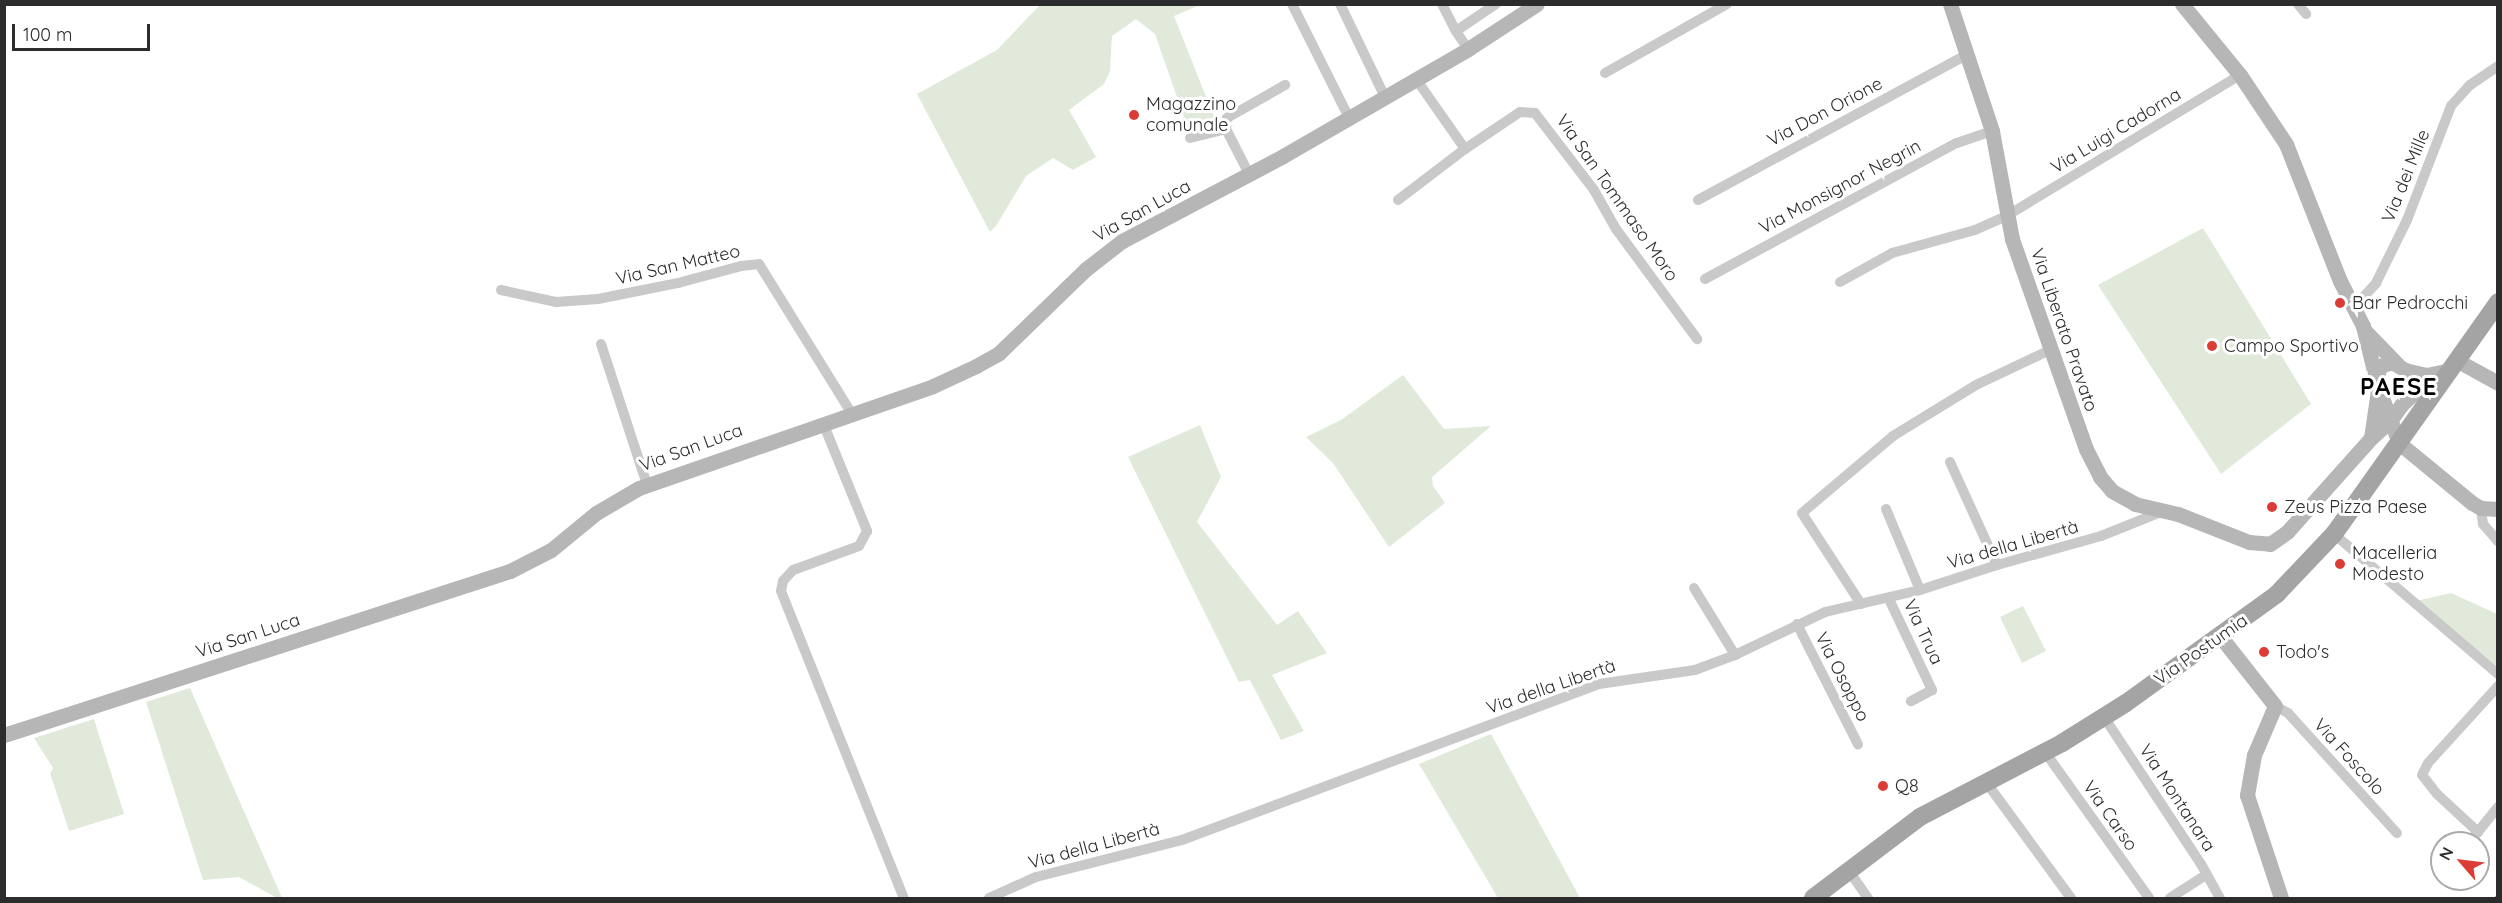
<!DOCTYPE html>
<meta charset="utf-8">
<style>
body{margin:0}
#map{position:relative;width:2502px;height:903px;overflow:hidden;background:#fff;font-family:Quicksand,sans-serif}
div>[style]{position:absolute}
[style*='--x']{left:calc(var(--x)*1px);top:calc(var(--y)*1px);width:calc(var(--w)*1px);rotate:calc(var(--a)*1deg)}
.green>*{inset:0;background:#e0e9da}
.street>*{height:10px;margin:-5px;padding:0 5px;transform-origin:5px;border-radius:5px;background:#c9c9c9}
.secondary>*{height:15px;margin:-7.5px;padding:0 7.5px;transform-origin:7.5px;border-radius:7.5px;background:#b6b6b6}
.primary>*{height:18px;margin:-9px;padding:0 9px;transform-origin:9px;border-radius:9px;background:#a4a4a4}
.rail>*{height:3px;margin-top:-1.5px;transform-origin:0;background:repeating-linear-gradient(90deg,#818181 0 6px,transparent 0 10.5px)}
.dots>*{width:16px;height:16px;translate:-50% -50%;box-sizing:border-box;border:3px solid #fff;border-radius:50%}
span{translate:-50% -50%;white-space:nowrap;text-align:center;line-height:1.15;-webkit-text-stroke:6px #fff;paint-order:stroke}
.poi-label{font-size:18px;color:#2c2c2c}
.left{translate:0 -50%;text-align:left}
.street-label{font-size:18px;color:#2c2c2c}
.district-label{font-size:24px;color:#000;font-weight:700;letter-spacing:1.5px}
.frame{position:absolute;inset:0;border:6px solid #2c2c2c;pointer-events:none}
.north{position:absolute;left:2430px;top:831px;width:60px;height:60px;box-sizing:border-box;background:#fff;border:2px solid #ababab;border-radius:50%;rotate:298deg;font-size:16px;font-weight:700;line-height:24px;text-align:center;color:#2c2c2c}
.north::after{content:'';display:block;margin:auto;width:21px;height:27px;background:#db3d36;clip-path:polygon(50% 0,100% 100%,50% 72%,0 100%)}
.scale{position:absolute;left:12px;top:24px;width:138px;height:27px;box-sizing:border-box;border:3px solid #2c2c2c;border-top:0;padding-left:8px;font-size:18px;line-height:21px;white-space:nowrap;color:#2c2c2c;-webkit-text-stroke:4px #fff;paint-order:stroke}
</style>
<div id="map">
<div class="green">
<i style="clip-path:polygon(1040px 5px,1200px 5px,1174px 16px,1214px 117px,1190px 134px,1155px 34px,1136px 19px,1112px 36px,1110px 71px,1104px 84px,1069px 110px,1096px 157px,1073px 170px,1053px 158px,1026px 176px,996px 226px,990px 232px,917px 94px,997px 50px)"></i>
<i style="clip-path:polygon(2203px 228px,2311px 404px,2221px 474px,2098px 285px)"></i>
<i style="clip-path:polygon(1403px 375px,1444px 429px,1491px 426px,1432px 477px,1433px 486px,1445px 503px,1389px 547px,1333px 463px,1306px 437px,1341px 420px)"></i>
<i style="clip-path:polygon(1200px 425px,1221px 477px,1197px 522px,1277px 625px,1298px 611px,1327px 653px,1272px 675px,1304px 731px,1281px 740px,1250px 680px,1239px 682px,1128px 457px)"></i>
<i style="clip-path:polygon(2451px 593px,2497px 614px,2497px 666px,2416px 601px)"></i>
<i style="clip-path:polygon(2023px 606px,2046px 651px,2022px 663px,2000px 617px)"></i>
<i style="clip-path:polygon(190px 688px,282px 898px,277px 898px,239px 877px,203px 880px,146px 702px)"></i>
<i style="clip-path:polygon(94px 719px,124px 814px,69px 831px,50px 773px,53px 768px,34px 738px)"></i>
<i style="clip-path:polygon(1491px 734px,1580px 898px,1498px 898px,1419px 764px)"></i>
</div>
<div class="street">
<i style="--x:1292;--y:4;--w:127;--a:63.4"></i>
<i style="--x:1340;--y:4;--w:103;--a:64.2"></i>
<i style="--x:1442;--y:4;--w:30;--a:63"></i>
<i style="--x:2298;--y:4;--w:13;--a:51"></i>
<i style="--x:1468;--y:49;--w:22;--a:-124"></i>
<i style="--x:1456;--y:31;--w:48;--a:-34"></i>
<i style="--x:1605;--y:73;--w:140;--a:-29.5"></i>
<i style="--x:1416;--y:79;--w:85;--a:55"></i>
<i style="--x:1465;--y:149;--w:66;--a:-33.9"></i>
<i style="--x:1520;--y:112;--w:15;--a:4"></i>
<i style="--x:1535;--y:113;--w:97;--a:52.5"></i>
<i style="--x:1594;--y:190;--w:45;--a:60.6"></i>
<i style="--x:1616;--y:229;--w:137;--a:53.6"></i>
<i style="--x:1190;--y:138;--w:37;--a:-14"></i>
<i style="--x:1249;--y:174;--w:51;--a:-117.1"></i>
<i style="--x:1226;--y:129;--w:11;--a:-85"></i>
<i style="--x:1227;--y:118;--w:67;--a:-29.6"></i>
<i style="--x:1398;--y:200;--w:84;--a:-37.3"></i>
<i style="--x:1698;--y:200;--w:307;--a:-28.4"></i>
<i style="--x:1705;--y:279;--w:286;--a:-28.4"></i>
<i style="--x:1957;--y:143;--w:37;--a:-19"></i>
<i style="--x:1840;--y:282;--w:60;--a:-29.1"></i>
<i style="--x:1892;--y:253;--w:86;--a:-15.5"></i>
<i style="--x:1975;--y:230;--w:36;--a:-24"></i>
<i style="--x:2008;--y:215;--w:271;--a:-31.1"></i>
<i style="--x:501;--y:290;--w:56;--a:12.3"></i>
<i style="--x:556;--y:302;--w:42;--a:-4.1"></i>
<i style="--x:598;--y:299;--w:82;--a:-11.3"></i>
<i style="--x:678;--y:283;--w:65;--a:-15.1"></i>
<i style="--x:741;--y:266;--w:18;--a:-6"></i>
<i style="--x:759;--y:264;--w:176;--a:58.2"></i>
<i style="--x:2354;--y:307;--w:33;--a:-47"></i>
<i style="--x:2376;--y:283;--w:70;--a:-63.8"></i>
<i style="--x:2407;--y:220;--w:122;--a:-68.9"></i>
<i style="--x:2451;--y:106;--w:28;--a:-48"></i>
<i style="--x:2470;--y:85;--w:34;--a:-34"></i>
<i style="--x:601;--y:344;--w:148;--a:71.9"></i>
<i style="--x:823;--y:423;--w:117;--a:67.8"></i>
<i style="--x:867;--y:531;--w:17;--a:118"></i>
<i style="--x:859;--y:546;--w:70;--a:160"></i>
<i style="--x:793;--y:570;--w:15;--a:132"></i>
<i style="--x:783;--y:581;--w:10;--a:101"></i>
<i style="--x:781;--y:591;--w:331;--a:68.2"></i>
<i style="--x:1950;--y:462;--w:113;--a:65.5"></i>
<i style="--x:2481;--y:508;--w:16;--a:83"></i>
<i style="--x:2483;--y:524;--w:23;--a:49"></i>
<i style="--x:1886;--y:509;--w:88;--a:67.2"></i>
<i style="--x:2334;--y:534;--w:216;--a:40.5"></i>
<i style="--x:1694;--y:588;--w:79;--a:58.5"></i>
<i style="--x:1889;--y:599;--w:101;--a:64.7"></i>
<i style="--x:1932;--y:690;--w:24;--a:152"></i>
<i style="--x:1861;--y:604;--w:108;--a:-123"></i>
<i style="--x:1802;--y:513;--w:119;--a:-40.2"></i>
<i style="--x:1893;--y:436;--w:97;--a:-31.6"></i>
<i style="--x:1976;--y:385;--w:82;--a:-25.3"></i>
<i style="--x:1797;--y:624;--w:135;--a:63.1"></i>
<i style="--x:2275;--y:706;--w:15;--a:28"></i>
<i style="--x:2288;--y:713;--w:162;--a:47.8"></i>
<i style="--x:2104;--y:717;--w:176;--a:56.6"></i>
<i style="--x:2201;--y:864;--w:39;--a:61"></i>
<i style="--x:2045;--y:752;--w:179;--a:54.5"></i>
<i style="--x:1986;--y:782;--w:144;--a:53.8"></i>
<i style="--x:2478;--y:832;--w:56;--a:-137.2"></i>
<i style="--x:2437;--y:794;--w:24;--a:-128"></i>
<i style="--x:2422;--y:775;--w:13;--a:-63"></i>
<i style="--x:2428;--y:763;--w:104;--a:-47.7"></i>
<i style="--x:2469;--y:843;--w:46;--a:-51.1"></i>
<i style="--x:1849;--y:871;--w:33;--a:55"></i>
<i style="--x:989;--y:898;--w:51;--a:-24.1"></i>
<i style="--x:1036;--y:877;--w:151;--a:-14.2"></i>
<i style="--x:1182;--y:840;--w:445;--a:-20.5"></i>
<i style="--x:1599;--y:684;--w:97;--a:-8.3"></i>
<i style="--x:1695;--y:670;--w:43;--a:-20.6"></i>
<i style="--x:1735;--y:655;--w:100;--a:-25.5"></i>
<i style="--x:1825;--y:612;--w:98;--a:-13"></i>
<i style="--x:1920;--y:590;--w:81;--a:-18"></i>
<i style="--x:1997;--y:565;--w:108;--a:-15.6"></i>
<i style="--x:2101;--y:536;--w:65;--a:-21.8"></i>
<i style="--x:2170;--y:898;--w:43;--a:-32.6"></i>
</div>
<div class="secondary">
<i style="--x:1950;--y:4;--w:134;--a:71.7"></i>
<i style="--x:1992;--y:131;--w:110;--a:79.5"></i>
<i style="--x:2012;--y:239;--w:223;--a:70.6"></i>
<i style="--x:2086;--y:449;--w:31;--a:63"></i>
<i style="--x:2100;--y:477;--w:18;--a:49"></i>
<i style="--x:2112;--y:491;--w:26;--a:29"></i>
<i style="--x:2135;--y:504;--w:44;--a:13.1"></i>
<i style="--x:2178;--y:514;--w:76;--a:21.5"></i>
<i style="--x:2249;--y:542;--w:21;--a:5"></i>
<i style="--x:2270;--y:544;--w:21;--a:-35"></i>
<i style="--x:2287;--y:532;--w:126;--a:-48.2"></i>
<i style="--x:2371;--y:438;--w:25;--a:-42"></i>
<i style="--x:2390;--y:421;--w:19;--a:-55"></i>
<i style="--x:2401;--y:405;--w:18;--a:-43"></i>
<i style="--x:2414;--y:393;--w:11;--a:-90"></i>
<i style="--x:2414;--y:382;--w:15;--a:-127"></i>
<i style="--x:2405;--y:370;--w:15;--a:-148"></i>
<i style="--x:2392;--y:362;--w:13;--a:162"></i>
<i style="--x:2380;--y:366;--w:15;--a:106"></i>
<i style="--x:2182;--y:4;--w:92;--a:50.8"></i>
<i style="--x:2240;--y:75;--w:83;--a:56.3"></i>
<i style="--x:2286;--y:144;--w:147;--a:68.5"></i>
<i style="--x:2340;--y:281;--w:51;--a:62.9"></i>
<i style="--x:2363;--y:326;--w:63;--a:76.2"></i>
<i style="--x:2378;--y:387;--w:60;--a:69.4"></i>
<i style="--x:2399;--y:443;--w:94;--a:39.4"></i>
<i style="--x:2472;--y:503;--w:10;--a:29"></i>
<i style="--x:2481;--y:508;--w:17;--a:3"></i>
<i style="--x:2366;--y:332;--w:45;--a:45.9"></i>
<i style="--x:2458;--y:361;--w:46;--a:28.8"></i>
<i style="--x:2405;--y:370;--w:22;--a:13"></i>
<i style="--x:2426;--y:375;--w:25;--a:-11"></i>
<i style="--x:2371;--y:438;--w:49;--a:-81.7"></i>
<i style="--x:2220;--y:636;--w:89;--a:51.8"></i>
<i style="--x:2275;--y:706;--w:53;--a:113.2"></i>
<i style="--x:2254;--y:755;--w:41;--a:99.9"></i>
<i style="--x:2247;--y:795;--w:108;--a:71.7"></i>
<i style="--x:4;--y:735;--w:532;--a:-17.96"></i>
<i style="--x:510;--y:571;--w:46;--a:-27.1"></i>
<i style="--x:551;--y:550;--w:58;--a:-39.4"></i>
<i style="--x:596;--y:513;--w:50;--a:-30.2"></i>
<i style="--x:639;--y:488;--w:311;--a:-19.1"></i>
<i style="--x:933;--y:386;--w:47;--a:-24.9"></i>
<i style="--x:976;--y:366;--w:26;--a:-29"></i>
<i style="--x:999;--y:353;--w:121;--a:-44"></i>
<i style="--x:1086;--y:269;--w:46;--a:-37.9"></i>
<i style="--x:1122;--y:241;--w:182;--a:-27.8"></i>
<i style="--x:1283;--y:156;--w:214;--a:-30"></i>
<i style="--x:1468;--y:49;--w:82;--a:-33.1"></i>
</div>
<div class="primary">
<i style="--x:1813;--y:898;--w:134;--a:-37.1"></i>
<i style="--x:1920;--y:817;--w:160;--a:-27.5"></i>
<i style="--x:2062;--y:743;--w:75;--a:-32"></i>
<i style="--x:2126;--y:703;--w:186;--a:-35.8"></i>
<i style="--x:2277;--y:594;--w:83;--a:-46.5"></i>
<i style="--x:2334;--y:534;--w:284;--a:-54.7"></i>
</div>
<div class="rail">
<i style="--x:2495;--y:898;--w:4;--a:-34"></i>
</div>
<div class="dots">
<i style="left:1134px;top:115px;background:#db3d36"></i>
<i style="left:2340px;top:303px;background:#db3d36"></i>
<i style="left:2212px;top:346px;background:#db3d36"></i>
<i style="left:2272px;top:507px;background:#db3d36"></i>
<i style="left:2340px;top:564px;background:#db3d36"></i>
<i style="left:2264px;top:652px;background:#db3d36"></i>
<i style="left:1883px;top:786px;background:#db3d36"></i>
</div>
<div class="poi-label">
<span class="left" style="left:1146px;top:115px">Magazzino<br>comunale</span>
<span class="left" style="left:2352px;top:303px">Bar Pedrocchi</span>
<span class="left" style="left:2224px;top:346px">Campo Sportivo</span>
<span class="left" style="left:2284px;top:507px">Zeus Pizza Paese</span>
<span class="left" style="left:2352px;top:564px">Macelleria<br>Modesto</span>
<span class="left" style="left:2276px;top:652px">Todo's</span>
<span class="left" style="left:1895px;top:786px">Q8</span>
</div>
<div class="street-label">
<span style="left:1825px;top:112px;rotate:-28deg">Via Don Orione</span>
<span style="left:2116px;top:131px;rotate:-31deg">Via Luigi Cadorna</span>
<span style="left:2406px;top:176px;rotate:-68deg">Via dei Mille</span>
<span style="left:1840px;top:187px;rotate:-28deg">Via Monsignor Negrin</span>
<span style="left:1617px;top:198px;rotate:55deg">Via San Tommaso Moro</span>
<span style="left:1142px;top:211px;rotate:-29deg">Via San Luca</span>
<span style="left:678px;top:265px;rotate:-13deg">Via San Matteo</span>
<span style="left:2064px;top:330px;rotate:71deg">Via Liberato Pravato</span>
<span style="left:691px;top:448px;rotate:-20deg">Via San Luca</span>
<span style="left:2013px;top:545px;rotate:-16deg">Via della Libertà</span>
<span style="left:1923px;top:632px;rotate:65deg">Via Trua</span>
<span style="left:248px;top:636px;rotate:-18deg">Via San Luca</span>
<span style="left:2201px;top:650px;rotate:-35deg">Via Postumia</span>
<span style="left:1842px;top:677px;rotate:63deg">Via Osoppo</span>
<span style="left:1551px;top:687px;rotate:-19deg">Via della Libertà</span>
<span style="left:2349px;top:757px;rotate:48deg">Via Foscolo</span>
<span style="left:2177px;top:798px;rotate:57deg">Via Montanara</span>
<span style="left:2110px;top:816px;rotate:55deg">Via Carso</span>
<span style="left:1094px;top:846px;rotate:-15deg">Via della Libertà</span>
</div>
<div class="district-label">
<span style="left:2399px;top:387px">PAESE</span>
</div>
<div class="frame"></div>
<div class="north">N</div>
<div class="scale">100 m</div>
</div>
